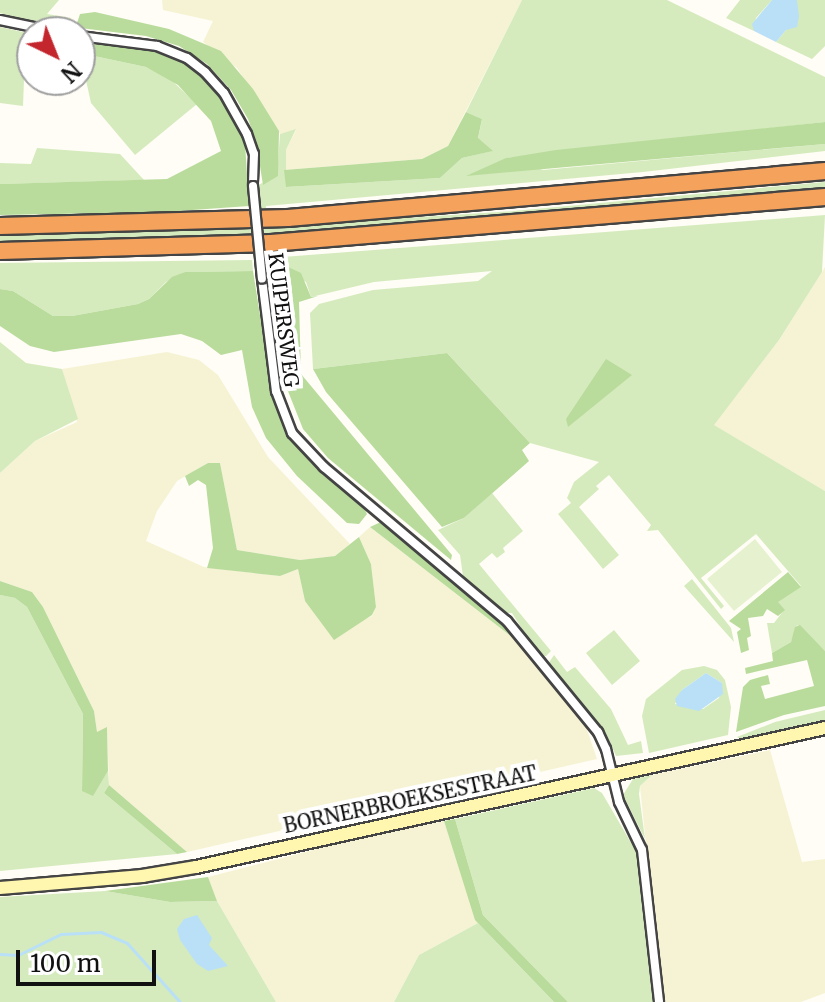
<!DOCTYPE html>
<style>
body{margin:0}
#map{position:relative;width:825px;height:1002px;overflow:hidden;background:#fffdf5;font-family:Merriweather,serif}
div>[style]{position:absolute}
[style*='--x']{left:calc(var(--x)*1px);top:calc(var(--y)*1px);width:calc(var(--w)*1px);rotate:calc(var(--a)*1deg)}
.farmland>*{inset:0;background:#f6f3d4}
.green>*{inset:0;background:#d5ebbd}
.forest>*{inset:0;background:#b9dc9c}
.pitch>*{inset:0;background:#e6f2cf}
.water>*{inset:0;background:#b9e0f7}
.stream>*{height:3px;margin:-1.5px;padding:0 1.5px;transform-origin:1.5px;border-radius:1.5px;background:#b9e0f7}
.roads{filter:drop-shadow(2px 0 #444) drop-shadow(-2px 0 #444) drop-shadow(0 2px #444) drop-shadow(0 -2px #444)}
.street>*{height:8px;margin:-4px;padding:0 4px;transform-origin:4px;border-radius:4px;background:#fff}
.secondary>*{height:12px;margin:-6px;padding:0 6px;transform-origin:6px;border-radius:6px;background:#fff6b0}
.highway>*{height:16px;margin:-8px;padding:0 8px;transform-origin:8px;border-radius:8px;background:#f5a25d}
.bridges{filter:drop-shadow(2px 0 #444) drop-shadow(-2px 0 #444) drop-shadow(0 2px #444) drop-shadow(0 -2px #444)}
.street-bridge>*{height:8px;margin:-4px;padding:0 4px;transform-origin:4px;border-radius:4px;background:#fff}
span{translate:-50% -50%;white-space:nowrap;text-align:center;line-height:1.15;-webkit-text-stroke:8px #fff;paint-order:stroke}
.street-label{font-size:20px;color:#111}
.north{position:absolute;left:16px;top:16px;width:80px;height:80px;box-sizing:border-box;background:#fff;border:2px solid #a0a0a0;border-radius:50%;rotate:137deg;font-size:22px;font-weight:700;line-height:32px;text-align:center;color:#111}
.north::after{content:'';display:block;margin:auto;width:28px;height:36px;background:#c4262e;clip-path:polygon(50% 0,100% 100%,50% 72%,0 100%)}
.scale{position:absolute;left:16px;top:950px;width:140px;height:36px;box-sizing:border-box;border:4px solid #111;border-top:0;padding-left:10px;font-size:24px;line-height:28px;white-space:nowrap;color:#111;-webkit-text-stroke:6px #fff;paint-order:stroke}
</style>
<div id="map">
<div class="farmland">
<i style="clip-path:polygon(162px 0,522px 0,448px 146px,422px 159px,284px 170px,286px 150px,296px 130px,280px 134px,237px 68px,203px 42px,213px 21px,163px 10px)"></i>
<i style="clip-path:polygon(825px 267px,825px 491px,713px 425px,779px 340px)"></i>
<i style="clip-path:polygon(167px 352px,199px 360px,218px 375px,268px 457px,350px 544px,335px 556px,300px 560px,237px 550px,220px 463px,208px 463px,177px 481px,157px 511px,146px 541px,204px 567px,280px 576px,298px 569px,305px 601px,365px 619px,372px 616px,376px 607px,371px 564px,359px 537px,370px 527px,526px 648px,584px 721px,597px 759px,187px 852px,109px 785px,107px 728px,97px 733px,94px 711px,43px 607px,32px 592px,0 581px,0 473px,35px 441px,77px 422px,62px 369px)"></i>
<i style="clip-path:polygon(770px 750px,802px 862px,825px 859px,825px 993px,801px 1002px,662px 1002px,640px 786px,652px 775px)"></i>
<i style="clip-path:polygon(444px 821px,478px 923px,419px 955px,394px 1002px,276px 1002px,217px 901px,208px 877px,356px 839px)"></i>
</div>
<div class="green">
<i style="clip-path:polygon(0 0,59px 0,47px 14px,71px 18px,66px 26px,18px 18px,0 13px)"></i>
<i style="clip-path:polygon(522px 0,667px 0,825px 77px,825px 122px,506px 158px,543px 170px,825px 144px,825px 151px,643px 172px,266px 206px,267px 227px,514px 211px,825px 182px,825px 190px,268px 236px,272px 279px,266px 279px,261px 237px,0 246px,0 234px,260px 228px,256px 186px,277px 176px,280px 134px,296px 129px,286px 150px,286px 187px,440px 178px,462px 158px,492px 151px,478px 139px,482px 119px,466px 112px)"></i>
<i style="clip-path:polygon(740px 0,772px 0,756px 18px,754px 31px,726px 18px)"></i>
<i style="clip-path:polygon(797px 0,825px 0,825px 46px,812px 59px,776px 42px,786px 30px)"></i>
<i style="clip-path:polygon(0 27px,32px 34px,32px 64px,24px 69px,28px 77px,24px 80px,23px 106px,0 103px)"></i>
<i style="clip-path:polygon(80px 53px,146px 67px,169px 78px,197px 104px,135px 155px,91px 103px)"></i>
<i style="clip-path:polygon(37px 148px,120px 154px,144px 180px,0 184px,0 163px,31px 164px)"></i>
<i style="clip-path:polygon(825px 215px,822px 272px,779px 340px,714px 425px,825px 491px,825px 651px,797px 625px,791px 642px,772px 653px,767px 623px,774px 623px,784px 610px,777px 602px,801px 586px,756px 534px,701px 578px,724px 606px,721px 609px,658px 530px,647px 531px,651px 525px,609px 475px,596px 486px,599px 489px,579px 507px,619px 555px,603px 569px,558px 514px,571px 503px,567px 498px,574px 482px,599px 462px,530px 443px,447px 353px,313px 369px,310px 313px,319px 304px,373px 290px,478px 281px,492px 271px,374px 282px,311px 297px,306px 282px,286px 269px,283px 257px)"></i>
<i style="clip-path:polygon(252px 260px,253px 271px,185px 272px,166px 282px,149px 299px,138px 304px,72px 316px,53px 316px,13px 291px,0 289px,0 263px)"></i>
<i style="clip-path:polygon(0 342px,26px 363px,62px 369px,78px 419px,35px 441px,0 473px)"></i>
<i style="clip-path:polygon(492px 493px,523px 531px,503px 548px,505px 552px,497px 558px,492px 553px,479px 564px,551px 651px,546px 656px,541px 656px,532px 645px,512px 613px,505px 613px,463px 576px,460px 555px,438px 530px,464px 518px)"></i>
<i style="clip-path:polygon(692px 579px,731px 628px,734px 642px,684px 586px)"></i>
<i style="clip-path:polygon(0 595px,15px 598px,27px 607px,83px 714px,82px 790px,93px 795px,108px 771px,109px 785px,104px 793px,177px 854px,0 871px)"></i>
<i style="clip-path:polygon(614px 630px,640px 661px,612px 685px,586px 653px)"></i>
<i style="clip-path:polygon(554px 655px,567px 672px,575px 667px,611px 709px,628px 745px,641px 741px,643px 753px,616px 756px,609px 740px,548px 664px)"></i>
<i style="clip-path:polygon(evenodd,704px 666px,717px 670px,725px 680px,731px 707px,728px 735px,649px 753px,642px 716px,646px 699px,682px 670px,704px 666px,706px 673px,722px 683px,719px 698px,703px 709px,675px 704px,682px 690px,706px 673px)"></i>
<i style="clip-path:polygon(825px 710px,825px 724px,741px 740px,737px 737px,775px 722px)"></i>
<i style="clip-path:polygon(652px 775px,640px 786px,639px 794px,645px 839px,623px 795px,633px 779px)"></i>
<i style="clip-path:polygon(594px 788px,602px 793px,637px 853px,653px 1002px,568px 1002px,483px 915px,455px 819px)"></i>
<i style="clip-path:polygon(105px 891px,170px 902px,217px 901px,276px 1002px,0 1002px,0 897px)"></i>
<i style="clip-path:polygon(478px 923px,554px 1002px,394px 1002px,419px 955px)"></i>
</div>
<div class="forest">
<i style="clip-path:polygon(95px 12px,169px 29px,221px 51px,253px 89px,279px 131px,278px 176px,263px 185px,256px 141px,248px 119px,231px 90px,207px 64px,179px 46px,146px 36px,80px 28px,77px 23px,80px 14px)"></i>
<i style="clip-path:polygon(83px 42px,147px 49px,185px 63px,202px 76px,223px 100px,245px 143px,249px 206px,164px 212px,0 215px,0 184px,167px 179px,221px 151px,211px 121px,178px 85px,146px 67px,80px 53px)"></i>
<i style="clip-path:polygon(466px 112px,482px 119px,478px 138px,493px 151px,462px 158px,440px 178px,286px 187px,284px 170px,422px 159px,448px 146px)"></i>
<i style="clip-path:polygon(825px 122px,825px 144px,466px 176px,506px 158px,556px 150px)"></i>
<i style="clip-path:polygon(288px 267px,301px 273px,311px 297px,318px 296px,299px 302px,301px 374px,452px 555px,451px 560px,328px 458px,303px 429px,284px 381px,272px 279px)"></i>
<i style="clip-path:polygon(253px 271px,272px 391px,282px 424px,310px 462px,361px 502px,367px 514px,359px 524px,347px 523px,297px 476px,266px 438px,252px 407px,242px 350px,221px 355px,202px 341px,181px 334px,54px 352px,30px 346px,0 326px,0 289px,13px 291px,53px 316px,72px 316px,138px 304px,149px 299px,172px 277px,185px 272px)"></i>
<i style="clip-path:polygon(447px 353px,530px 443px,522px 450px,529px 461px,464px 518px,442px 527px,326px 392px,313px 369px)"></i>
<i style="clip-path:polygon(606px 359px,632px 375px,568px 427px,566px 419px)"></i>
<i style="clip-path:polygon(208px 463px,220px 463px,237px 550px,300px 560px,335px 556px,359px 537px,371px 564px,376px 607px,372px 615px,334px 640px,305px 601px,298px 569px,280px 576px,207px 568px,213px 548px,206px 485px,198px 480px,189px 486px,185px 476px)"></i>
<i style="clip-path:polygon(383px 521px,501px 619px,526px 648px,370px 527px)"></i>
<i style="clip-path:polygon(788px 572px,801px 587px,778px 602px,785px 610px,778px 616px,767px 609px,763px 616px,748px 618px,751px 636px,747px 638px,749px 650px,741px 653px,737px 632px,741px 629px,729px 621px)"></i>
<i style="clip-path:polygon(0 581px,32px 592px,43px 607px,94px 711px,97px 732px,107px 727px,108px 771px,93px 796px,82px 791px,83px 714px,27px 607px,15px 598px,0 595px)"></i>
<i style="clip-path:polygon(800px 625px,825px 651px,825px 706px,784px 715px,736px 732px,743px 687px,750px 680px,768px 675px,770px 684px,761px 686px,765px 699px,814px 686px,807px 660px,746px 674px,745px 668px,773px 661px,772px 653px,791px 642px,795px 627px)"></i>
<i style="clip-path:polygon(109px 785px,187px 852px,177px 854px,104px 793px)"></i>
<i style="clip-path:polygon(455px 819px,483px 915px,568px 1002px,554px 1002px,475px 920px,444px 821px)"></i>
<i style="clip-path:polygon(208px 877px,217px 901px,170px 902px,105px 891px)"></i>
</div>
<div class="pitch">
<i style="clip-path:polygon(755px 539px,782px 572px,734px 611px,707px 579px)"></i>
</div>
<div class="water">
<i style="clip-path:polygon(772px 0,797px 0,799px 16px,797px 27px,786px 30px,776px 42px,754px 31px,752px 24px)"></i>
<i style="clip-path:polygon(706px 673px,722px 683px,723px 694px,699px 711px,677px 706px,675px 699px,682px 690px)"></i>
<i style="clip-path:polygon(197px 915px,212px 938px,209px 945px,228px 966px,208px 971px,197px 964px,180px 940px,177px 929px,184px 919px)"></i>
</div>
<div class="stream">
<i style="--x:0;--y:954;--w:18;--a:3"></i>
<i style="--x:18;--y:955;--w:48;--a:-26"></i>
<i style="--x:61;--y:934;--w:40;--a:-2.9"></i>
<i style="--x:101;--y:932;--w:28;--a:23"></i>
<i style="--x:127;--y:943;--w:79;--a:48.1"></i>
</div>
<div class="roads">
<div class="street">
<i style="--x:0;--y:20;--w:59;--a:11.7"></i>
<i style="--x:80;--y:36;--w:78;--a:7.4"></i>
<i style="--x:157;--y:46;--w:32;--a:22"></i>
<i style="--x:187;--y:58;--w:23;--a:38"></i>
<i style="--x:205;--y:72;--w:28;--a:48"></i>
<i style="--x:224;--y:93;--w:47;--a:60.7"></i>
<i style="--x:247;--y:134;--w:21;--a:71"></i>
<i style="--x:254;--y:154;--w:32;--a:92"></i>
<i style="--x:262;--y:279;--w:113;--a:82.9"></i>
<i style="--x:276;--y:391;--w:45;--a:69.1"></i>
<i style="--x:292;--y:433;--w:47;--a:46.7"></i>
<i style="--x:324;--y:467;--w:239;--a:40.1"></i>
<i style="--x:507;--y:621;--w:144;--a:50.7"></i>
<i style="--x:598;--y:732;--w:19;--a:65"></i>
<i style="--x:606;--y:749;--w:55;--a:76.2"></i>
<i style="--x:619;--y:802;--w:53;--a:64.4"></i>
<i style="--x:642;--y:850;--w:153;--a:83.6"></i>
</div>
<div class="secondary">
<i style="--x:0;--y:888;--w:143;--a:-4.8"></i>
<i style="--x:142;--y:876;--w:55;--a:-9.5"></i>
<i style="--x:196;--y:867;--w:644;--a:-12.46"></i>
</div>
<div class="highway">
<i style="--x:0;--y:226;--w:288;--a:-1.6"></i>
<i style="--x:288;--y:218;--w:539;--a:-5"></i>
<i style="--x:0;--y:251;--w:271;--a:-1.7"></i>
<i style="--x:271;--y:243;--w:556;--a:-4.75"></i>
</div>
</div>
<div class="bridges">
<div class="street-bridge">
<i style="--x:253;--y:186;--w:93;--a:84.5"></i>
</div>
</div>
<div class="street-label">
<span style="left:284px;top:320px;rotate:83deg">KUIPERSWEG</span>
<span style="left:410px;top:799px;rotate:-12deg">BORNERBROEKSESTRAAT</span>
</div>
<div class="north">N</div>
<div class="scale">100 m</div>
</div>
